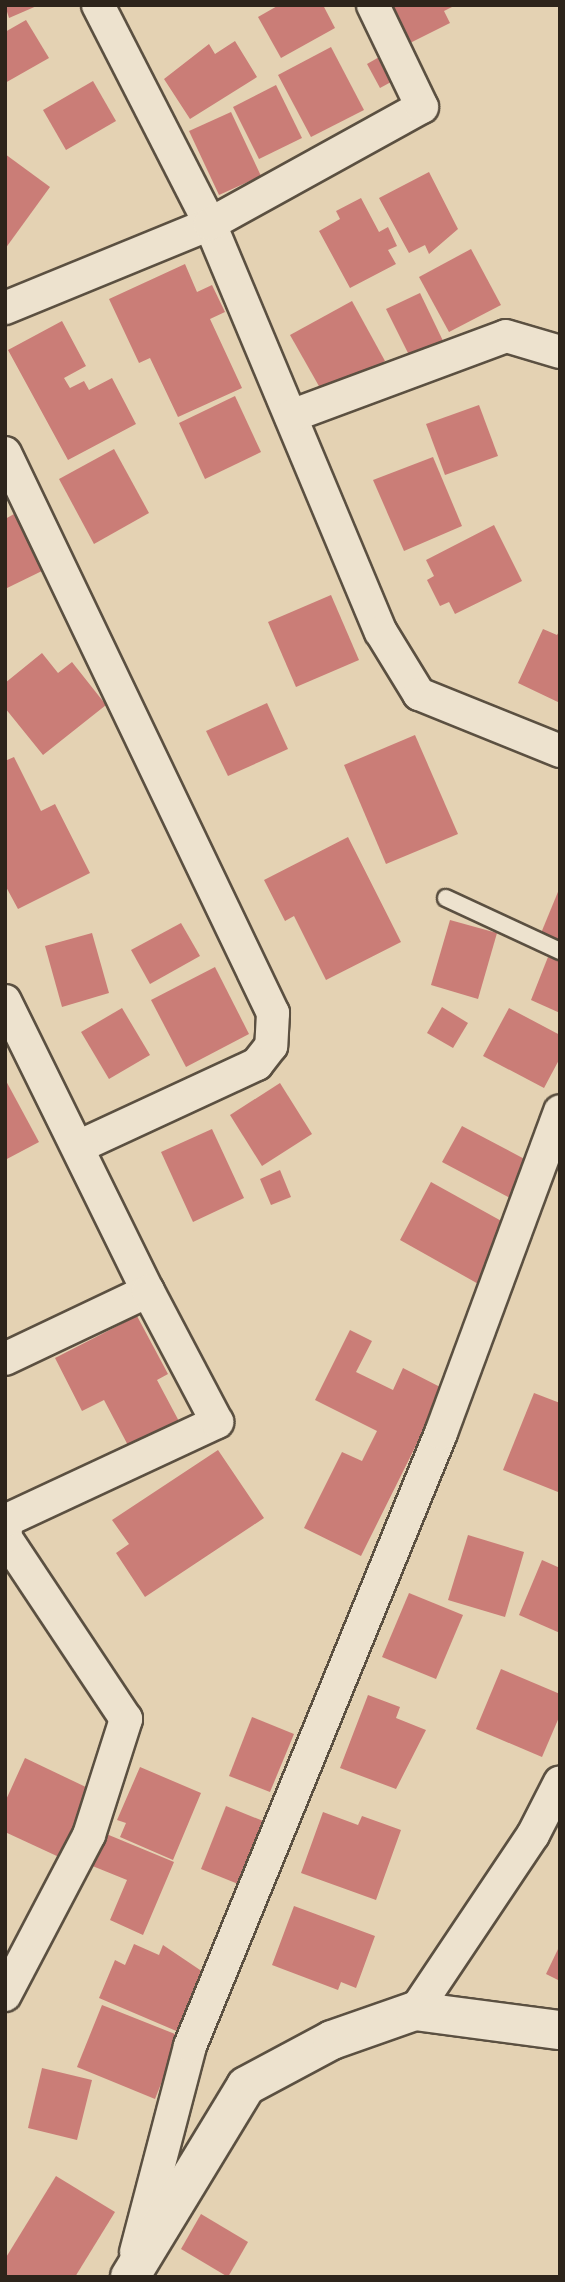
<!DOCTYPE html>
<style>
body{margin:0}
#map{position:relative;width:565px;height:2282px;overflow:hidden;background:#e4d2b3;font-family:"IM FELL DW Pica",serif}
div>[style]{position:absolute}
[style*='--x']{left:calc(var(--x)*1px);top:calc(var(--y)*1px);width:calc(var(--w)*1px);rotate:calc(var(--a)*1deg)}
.building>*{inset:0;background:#ca7d77}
.roads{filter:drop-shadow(2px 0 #5b5041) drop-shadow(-2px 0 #5b5041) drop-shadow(0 2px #5b5041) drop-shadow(0 -2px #5b5041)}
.service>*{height:16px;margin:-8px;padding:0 8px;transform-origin:8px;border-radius:8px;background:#ede2ce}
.minor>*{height:32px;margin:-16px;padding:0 16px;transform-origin:16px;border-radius:16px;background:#ede2ce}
.tertiary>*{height:38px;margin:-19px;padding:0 19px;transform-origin:19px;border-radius:19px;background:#ede2ce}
span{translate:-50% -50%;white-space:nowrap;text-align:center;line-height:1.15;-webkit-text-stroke:5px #ede2ce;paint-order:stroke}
.frame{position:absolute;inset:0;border:7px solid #2d241b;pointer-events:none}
</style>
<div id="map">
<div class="building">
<i style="clip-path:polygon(5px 5px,39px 5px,9px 18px)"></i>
<i style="clip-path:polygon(279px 5px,323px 5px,335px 28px,281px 58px,258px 17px)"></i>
<i style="clip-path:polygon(391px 5px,456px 5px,444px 11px,450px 23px,410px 43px)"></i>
<i style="clip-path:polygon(26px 20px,49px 58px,5px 83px,5px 32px)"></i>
<i style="clip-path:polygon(235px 41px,257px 77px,190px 119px,164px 79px,209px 44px,215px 54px)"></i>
<i style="clip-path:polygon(331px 47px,364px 110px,311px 137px,278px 75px)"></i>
<i style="clip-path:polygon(388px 52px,402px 76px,380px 88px,367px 64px)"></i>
<i style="clip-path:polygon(93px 81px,116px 121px,66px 150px,43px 110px)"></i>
<i style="clip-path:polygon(276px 85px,302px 138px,259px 159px,233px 107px)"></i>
<i style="clip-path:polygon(231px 112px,261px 176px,219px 195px,189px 131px)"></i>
<i style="clip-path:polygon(5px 154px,50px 187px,5px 249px)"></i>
<i style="clip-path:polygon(429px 172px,458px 229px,429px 254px,425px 245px,409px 253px,379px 198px)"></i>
<i style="clip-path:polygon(361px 198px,379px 232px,388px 227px,397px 246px,388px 250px,396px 264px,350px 288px,319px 231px,340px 219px,336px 211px)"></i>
<i style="clip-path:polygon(471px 249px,501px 305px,449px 332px,419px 277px)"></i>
<i style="clip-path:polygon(185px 264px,197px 292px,212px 285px,225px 312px,210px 319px,242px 388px,178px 417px,150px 358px,139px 363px,109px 299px)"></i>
<i style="clip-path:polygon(420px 293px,445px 345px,412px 361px,386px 309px)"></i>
<i style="clip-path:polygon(352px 301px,385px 361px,324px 395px,290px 335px)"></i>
<i style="clip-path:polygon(62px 321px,86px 366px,64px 378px,70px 388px,84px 381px,89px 390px,112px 378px,136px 424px,68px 460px,8px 350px)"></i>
<i style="clip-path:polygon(235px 396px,261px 452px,205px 479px,179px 423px)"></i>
<i style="clip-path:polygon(479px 405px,498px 456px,445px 475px,426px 424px)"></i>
<i style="clip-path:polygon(114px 449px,149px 513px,94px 544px,59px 479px)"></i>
<i style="clip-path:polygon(433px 457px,462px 526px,404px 551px,373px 480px)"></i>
<i style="clip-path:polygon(16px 513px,44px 570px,5px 589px,5px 519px)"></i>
<i style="clip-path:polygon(494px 525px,522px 581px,455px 614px,449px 602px,440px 606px,427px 580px,434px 576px,426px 560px)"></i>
<i style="clip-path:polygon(331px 595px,359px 660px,296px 687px,268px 622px)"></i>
<i style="clip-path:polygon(543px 629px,557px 635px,560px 630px,560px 703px,518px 683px)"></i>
<i style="clip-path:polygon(42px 653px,58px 673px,72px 662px,106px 705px,43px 755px,5px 708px,5px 683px)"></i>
<i style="clip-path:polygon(267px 703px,288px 749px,228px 776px,206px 731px)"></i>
<i style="clip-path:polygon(415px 735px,458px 834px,386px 864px,344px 765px)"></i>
<i style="clip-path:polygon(14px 757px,41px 811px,55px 804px,90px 873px,18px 909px,5px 885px,5px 761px)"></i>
<i style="clip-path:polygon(348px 837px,401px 942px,326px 980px,294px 916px,285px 921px,264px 880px)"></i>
<i style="clip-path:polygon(560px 887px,560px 946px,539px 938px)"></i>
<i style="clip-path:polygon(450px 920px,497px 933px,478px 999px,431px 985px)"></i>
<i style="clip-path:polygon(181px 923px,200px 956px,150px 984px,131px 950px)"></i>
<i style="clip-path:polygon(92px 933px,109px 993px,62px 1007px,45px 946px)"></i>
<i style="clip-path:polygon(548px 957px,560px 961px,560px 1013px,531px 1000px)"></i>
<i style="clip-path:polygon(215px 967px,249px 1034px,186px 1067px,151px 1000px)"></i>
<i style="clip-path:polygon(442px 1007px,468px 1023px,453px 1048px,427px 1033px)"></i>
<i style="clip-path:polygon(122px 1008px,150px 1055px,109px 1079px,81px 1032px)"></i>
<i style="clip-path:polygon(509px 1008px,560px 1035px,560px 1058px,544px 1088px,483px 1056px)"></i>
<i style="clip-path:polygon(5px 1079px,39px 1142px,5px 1160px)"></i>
<i style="clip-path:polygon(280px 1083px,312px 1134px,262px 1166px,230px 1115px)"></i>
<i style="clip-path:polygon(462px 1126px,532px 1163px,512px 1199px,442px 1162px)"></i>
<i style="clip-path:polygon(212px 1129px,244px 1198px,193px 1222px,161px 1152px)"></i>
<i style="clip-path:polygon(280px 1170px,291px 1197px,271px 1205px,260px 1179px)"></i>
<i style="clip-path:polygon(431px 1182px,514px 1228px,482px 1286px,400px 1240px)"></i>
<i style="clip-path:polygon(137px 1316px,168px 1374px,157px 1380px,181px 1425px,131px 1451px,104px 1400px,82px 1411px,55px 1358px)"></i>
<i style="clip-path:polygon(350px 1330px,372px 1341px,356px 1372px,393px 1390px,403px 1368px,444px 1389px,361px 1556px,304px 1528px,342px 1452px,362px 1461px,377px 1431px,315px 1400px)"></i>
<i style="clip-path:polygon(534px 1393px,560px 1403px,558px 1492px,503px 1470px)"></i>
<i style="clip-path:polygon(218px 1450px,264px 1518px,145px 1597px,116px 1553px,129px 1544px,112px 1520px)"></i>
<i style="clip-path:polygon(468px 1535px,524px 1552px,505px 1617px,448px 1600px)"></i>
<i style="clip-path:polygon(542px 1560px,560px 1568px,560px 1633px,519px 1615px)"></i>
<i style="clip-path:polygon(409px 1593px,463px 1615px,436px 1679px,382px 1657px)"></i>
<i style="clip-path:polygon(501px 1669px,560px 1694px,560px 1715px,542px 1757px,476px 1729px)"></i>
<i style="clip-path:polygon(368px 1695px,400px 1707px,396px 1718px,426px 1730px,396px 1789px,340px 1768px)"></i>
<i style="clip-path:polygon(252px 1717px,294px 1734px,270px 1792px,229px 1776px)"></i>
<i style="clip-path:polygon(25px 1758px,90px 1789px,59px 1857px,5px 1832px,5px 1802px)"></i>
<i style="clip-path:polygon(140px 1767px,201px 1793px,173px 1860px,120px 1837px,126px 1823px,117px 1820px)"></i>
<i style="clip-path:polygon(226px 1806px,273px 1825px,248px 1888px,201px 1869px)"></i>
<i style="clip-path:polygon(323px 1812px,358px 1825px,362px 1816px,401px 1830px,376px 1900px,301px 1873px)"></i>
<i style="clip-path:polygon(104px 1833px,174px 1862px,143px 1935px,110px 1920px,127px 1880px,90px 1865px)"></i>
<i style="clip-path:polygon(294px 1906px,375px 1936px,356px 1988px,341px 1982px,338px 1990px,272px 1965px)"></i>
<i style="clip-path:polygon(134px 1944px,159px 1955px,163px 1945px,206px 1974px,181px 2033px,99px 1998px,115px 1960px,125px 1965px)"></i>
<i style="clip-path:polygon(560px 1945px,560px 1981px,546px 1974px)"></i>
<i style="clip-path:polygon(102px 2005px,180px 2036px,155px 2099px,77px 2067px)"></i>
<i style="clip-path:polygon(42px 2068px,92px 2080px,77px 2140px,28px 2128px)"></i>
<i style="clip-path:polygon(56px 2176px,115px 2212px,75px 2277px,5px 2277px,5px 2259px)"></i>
<i style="clip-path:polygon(201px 2214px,248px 2242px,228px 2277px,181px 2249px)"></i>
</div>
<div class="roads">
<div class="service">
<i style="--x:446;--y:898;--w:126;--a:24.9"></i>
</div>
<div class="minor">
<i style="--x:98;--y:5;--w:246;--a:62.9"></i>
<i style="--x:210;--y:224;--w:442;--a:67.3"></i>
<i style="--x:381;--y:632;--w:73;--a:58.5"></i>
<i style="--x:419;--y:694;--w:152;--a:22"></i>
<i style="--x:5;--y:308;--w:222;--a:-22.3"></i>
<i style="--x:210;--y:224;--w:242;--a:-28.9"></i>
<i style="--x:422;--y:107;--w:113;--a:-115.7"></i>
<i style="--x:291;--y:416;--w:229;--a:-20.4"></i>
<i style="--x:506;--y:336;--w:56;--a:16.5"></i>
<i style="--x:5;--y:453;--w:621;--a:64.43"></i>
<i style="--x:273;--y:1013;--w:33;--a:93"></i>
<i style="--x:271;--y:1046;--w:23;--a:128"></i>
<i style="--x:257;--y:1064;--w:195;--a:155.1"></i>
<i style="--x:5;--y:1001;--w:323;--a:63.8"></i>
<i style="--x:148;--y:1291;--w:158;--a:154.6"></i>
<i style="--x:5;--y:1995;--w:181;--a:-62.3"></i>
<i style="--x:89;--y:1835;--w:122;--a:-72.3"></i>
<i style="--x:126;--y:1719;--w:219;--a:-123.6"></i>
<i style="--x:5;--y:1537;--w:17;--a:-83"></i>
<i style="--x:7;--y:1520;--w:232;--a:-25"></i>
<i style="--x:217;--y:1422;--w:148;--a:-117.8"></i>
<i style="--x:415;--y:2011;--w:212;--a:-56.2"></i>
<i style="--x:533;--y:1835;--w:59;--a:-63"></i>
<i style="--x:136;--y:2252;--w:213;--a:-75.3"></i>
<i style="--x:190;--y:2046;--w:662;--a:-67.73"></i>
<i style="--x:441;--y:1433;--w:343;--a:-69.7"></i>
</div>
<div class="tertiary">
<i style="--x:130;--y:2277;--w:223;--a:-58.7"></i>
<i style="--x:246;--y:2086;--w:98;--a:-28.1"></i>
<i style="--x:332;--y:2040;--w:88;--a:-19.3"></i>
<i style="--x:415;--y:2011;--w:146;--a:7.5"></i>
</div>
</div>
<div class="frame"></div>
</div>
